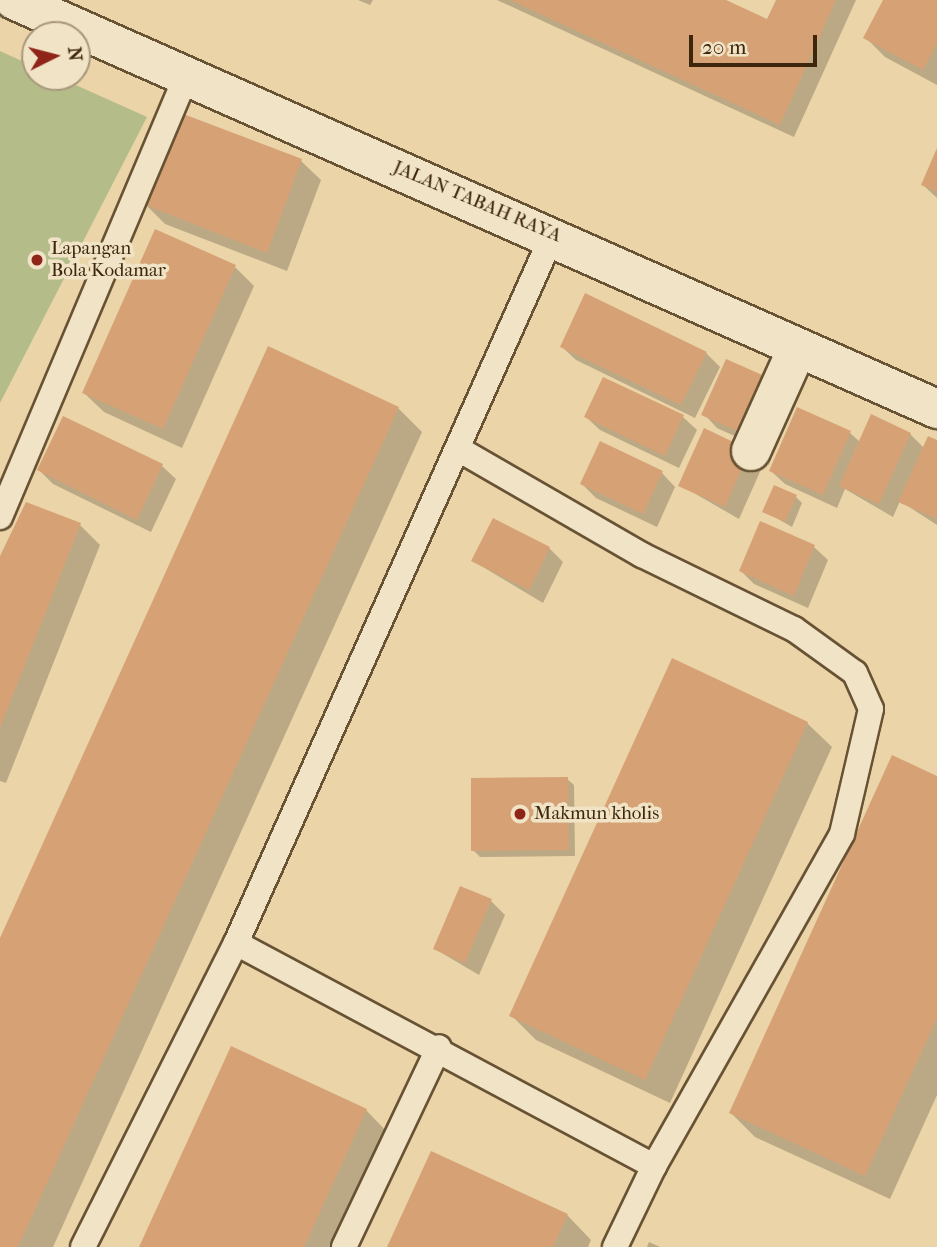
<!DOCTYPE html>
<style>
body{margin:0}
#map{position:relative;width:937px;height:1247px;overflow:hidden;background:#ead4a8;font-family:"IM FELL French Canon",serif}
div>[style]{position:absolute}
[style*='--x']{left:calc(var(--x)*1px);top:calc(var(--y)*1px);width:calc(var(--w)*1px);rotate:calc(var(--a)*1deg)}
.green>*{inset:0;background:#b4bd8a}
.shadow>*{inset:0;background:#0003}
.building>*{inset:0;background:#d6a275}
.roads{filter:drop-shadow(2px 0 #685234) drop-shadow(-2px 0 #685234) drop-shadow(0 2px #685234) drop-shadow(0 -2px #685234)}
.service>*{height:24px;margin:-12px;padding:0 12px;transform-origin:12px;border-radius:12px;background:#f1e3c6}
.minor>*{height:38px;margin:-19px;padding:0 19px;transform-origin:19px;border-radius:19px;background:#f1e3c6}
.dots>*{width:19px;height:19px;translate:-50% -50%;box-sizing:border-box;border:4px solid #f1e3c6;border-radius:50%}
span{translate:-50% -50%;white-space:nowrap;text-align:center;line-height:1.15;-webkit-text-stroke:7px #f1e3c6;paint-order:stroke}
.street-label{font-size:19px;color:#3d260d}
.poi-label{font-size:19px;color:#3d260d}
.left{translate:0 -50%;text-align:left}
.north{position:absolute;left:21px;top:21px;width:70px;height:70px;box-sizing:border-box;background:#f1e3c6;border:2px solid #a9977c;border-radius:50%;rotate:84deg;font-size:19px;font-weight:700;line-height:28px;text-align:center;color:#3d260d}
.north::after{content:'';display:block;margin:auto;width:24px;height:32px;background:#8f2418;clip-path:polygon(50% 0,100% 100%,50% 72%,0 100%)}
.scale{position:absolute;left:689px;top:35px;width:128px;height:32px;box-sizing:border-box;border:4px solid #3d260d;border-top:0;padding-left:9px;font-size:21px;line-height:24px;white-space:nowrap;color:#3d260d;-webkit-text-stroke:5px #f1e3c6;paint-order:stroke}
</style>
<div id="map">
<div class="green">
<i style="clip-path:polygon(0 51px,35px 67px,35px 77px,58px 77px,147px 117px,0 403px)"></i>
</div>
<div class="shadow">
<i style="clip-path:polygon(358px 0,373px 0,370px 5px)"></i>
<i style="clip-path:polygon(497px 0,721px 0,768px 21px,778px 0,856px 0,794px 137px)"></i>
<i style="clip-path:polygon(885px 0,937px 0,937px 85px,885px 57px,865px 37px)"></i>
<i style="clip-path:polygon(937px 153px,937px 198px,923px 185px)"></i>
<i style="clip-path:polygon(301px 161px,321px 180px,287px 271px,165px 224px,145px 204px)"></i>
<i style="clip-path:polygon(235px 267px,254px 286px,182px 448px,104px 412px,84px 393px)"></i>
<i style="clip-path:polygon(562px 347px,706px 353px,720px 367px,695px 418px,576px 360px)"></i>
<i style="clip-path:polygon(727px 361px,763px 449px,717px 428px,704px 414px)"></i>
<i style="clip-path:polygon(604px 379px,683px 417px,697px 430px,679px 468px,600px 430px,586px 417px)"></i>
<i style="clip-path:polygon(398px 408px,422px 432px,53px 1247px,0 1247px,0 942px)"></i>
<i style="clip-path:polygon(64px 418px,162px 466px,176px 479px,151px 532px,53px 484px,39px 470px)"></i>
<i style="clip-path:polygon(704px 430px,763px 465px,739px 519px,680px 485px)"></i>
<i style="clip-path:polygon(850px 433px,860px 442px,910px 434px,924px 448px,937px 442px,937px 525px,900px 501px,893px 517px,845px 489px,837px 508px,785px 484px,771px 471px)"></i>
<i style="clip-path:polygon(662px 473px,675px 487px,657px 527px,596px 498px,582px 484px)"></i>
<i style="clip-path:polygon(796px 497px,802px 503px,792px 527px,764px 511px)"></i>
<i style="clip-path:polygon(27px 504px,80px 525px,100px 545px,6px 783px,0 781px,0 561px)"></i>
<i style="clip-path:polygon(761px 523px,814px 547px,828px 560px,808px 608px,754px 584px,741px 571px)"></i>
<i style="clip-path:polygon(549px 548px,563px 562px,543px 603px,473px 561px)"></i>
<i style="clip-path:polygon(807px 723px,832px 747px,670px 1103px,536px 1040px,512px 1016px)"></i>
<i style="clip-path:polygon(937px 778px,937px 1095px,890px 1199px,755px 1137px,731px 1113px)"></i>
<i style="clip-path:polygon(567px 779px,574px 785px,575px 856px,480px 857px,473px 850px)"></i>
<i style="clip-path:polygon(491px 901px,505px 915px,479px 975px,435px 949px)"></i>
<i style="clip-path:polygon(366px 1110px,390px 1135px,339px 1247px,141px 1247px)"></i>
<i style="clip-path:polygon(567px 1215px,591px 1240px,588px 1247px,389px 1247px)"></i>
<i style="clip-path:polygon(649px 1242px,660px 1247px,647px 1247px)"></i>
</div>
<div class="building">
<i style="clip-path:polygon(510px 0,726px 0,767px 19px,776px 0,836px 0,780px 125px)"></i>
<i style="clip-path:polygon(883px 0,937px 0,937px 44px,923px 70px,863px 38px)"></i>
<i style="clip-path:polygon(178px 112px,302px 159px,267px 253px,143px 204px)"></i>
<i style="clip-path:polygon(937px 148px,937px 192px,921px 185px)"></i>
<i style="clip-path:polygon(155px 229px,236px 265px,163px 429px,82px 393px)"></i>
<i style="clip-path:polygon(585px 293px,707px 352px,681px 405px,560px 347px)"></i>
<i style="clip-path:polygon(268px 346px,399px 407px,18px 1247px,0 1247px,0 938px)"></i>
<i style="clip-path:polygon(726px 359px,774px 380px,749px 436px,701px 415px)"></i>
<i style="clip-path:polygon(603px 377px,684px 415px,665px 456px,584px 417px)"></i>
<i style="clip-path:polygon(797px 407px,851px 431px,823px 495px,769px 471px)"></i>
<i style="clip-path:polygon(871px 414px,911px 433px,879px 504px,839px 486px)"></i>
<i style="clip-path:polygon(63px 416px,163px 464px,137px 520px,37px 470px)"></i>
<i style="clip-path:polygon(704px 428px,750px 450px,725px 507px,678px 486px)"></i>
<i style="clip-path:polygon(928px 436px,937px 440px,937px 519px,898px 502px)"></i>
<i style="clip-path:polygon(600px 441px,663px 471px,643px 514px,580px 484px)"></i>
<i style="clip-path:polygon(774px 485px,797px 495px,785px 522px,762px 512px)"></i>
<i style="clip-path:polygon(26px 502px,81px 523px,0 728px,0 556px)"></i>
<i style="clip-path:polygon(493px 518px,550px 547px,529px 590px,471px 561px)"></i>
<i style="clip-path:polygon(760px 521px,815px 545px,794px 596px,739px 571px)"></i>
<i style="clip-path:polygon(672px 658px,808px 722px,645px 1080px,509px 1016px)"></i>
<i style="clip-path:polygon(892px 755px,937px 776px,937px 1018px,865px 1176px,729px 1113px)"></i>
<i style="clip-path:polygon(568px 777px,569px 850px,471px 851px,471px 778px)"></i>
<i style="clip-path:polygon(460px 886px,492px 899px,465px 963px,433px 949px)"></i>
<i style="clip-path:polygon(231px 1046px,367px 1109px,304px 1247px,139px 1247px)"></i>
<i style="clip-path:polygon(431px 1151px,568px 1214px,553px 1247px,387px 1247px)"></i>
</div>
<div class="roads">
<div class="service">
<i style="--x:460;--y:450;--w:210;--a:30"></i>
<i style="--x:642;--y:555;--w:169;--a:26"></i>
<i style="--x:794;--y:629;--w:75;--a:35.8"></i>
<i style="--x:855;--y:673;--w:39;--a:66"></i>
<i style="--x:871;--y:709;--w:128;--a:103.1"></i>
<i style="--x:842;--y:834;--w:382;--a:119.5"></i>
<i style="--x:654;--y:1166;--w:90;--a:115.7"></i>
<i style="--x:0;--y:517;--w:476;--a:-67.1"></i>
<i style="--x:236;--y:943;--w:474;--a:28.1"></i>
<i style="--x:83;--y:1247;--w:340;--a:-63.3"></i>
<i style="--x:236;--y:943;--w:777;--a:-65.91"></i>
<i style="--x:344;--y:1247;--w:221;--a:-64.6"></i>
</div>
<div class="minor">
<i style="--x:14;--y:0;--w:1010;--a:23.9"></i>
<i style="--x:751;--y:451;--w:112;--a:-65.7"></i>
</div>
</div>
<div class="dots">
<i style="left:37px;top:260px;background:#8f2418"></i>
<i style="left:520px;top:814px;background:#8f2418"></i>
</div>
<div class="street-label">
<span style="left:477px;top:202px;rotate:23deg">JALAN TABAH RAYA</span>
</div>
<div class="poi-label">
<span class="left" style="left:51px;top:260px">Lapangan<br>Bola Kodamar</span>
<span class="left" style="left:534px;top:814px">Makmun kholis</span>
</div>
<div class="north">N</div>
<div class="scale">20 m</div>
</div>
